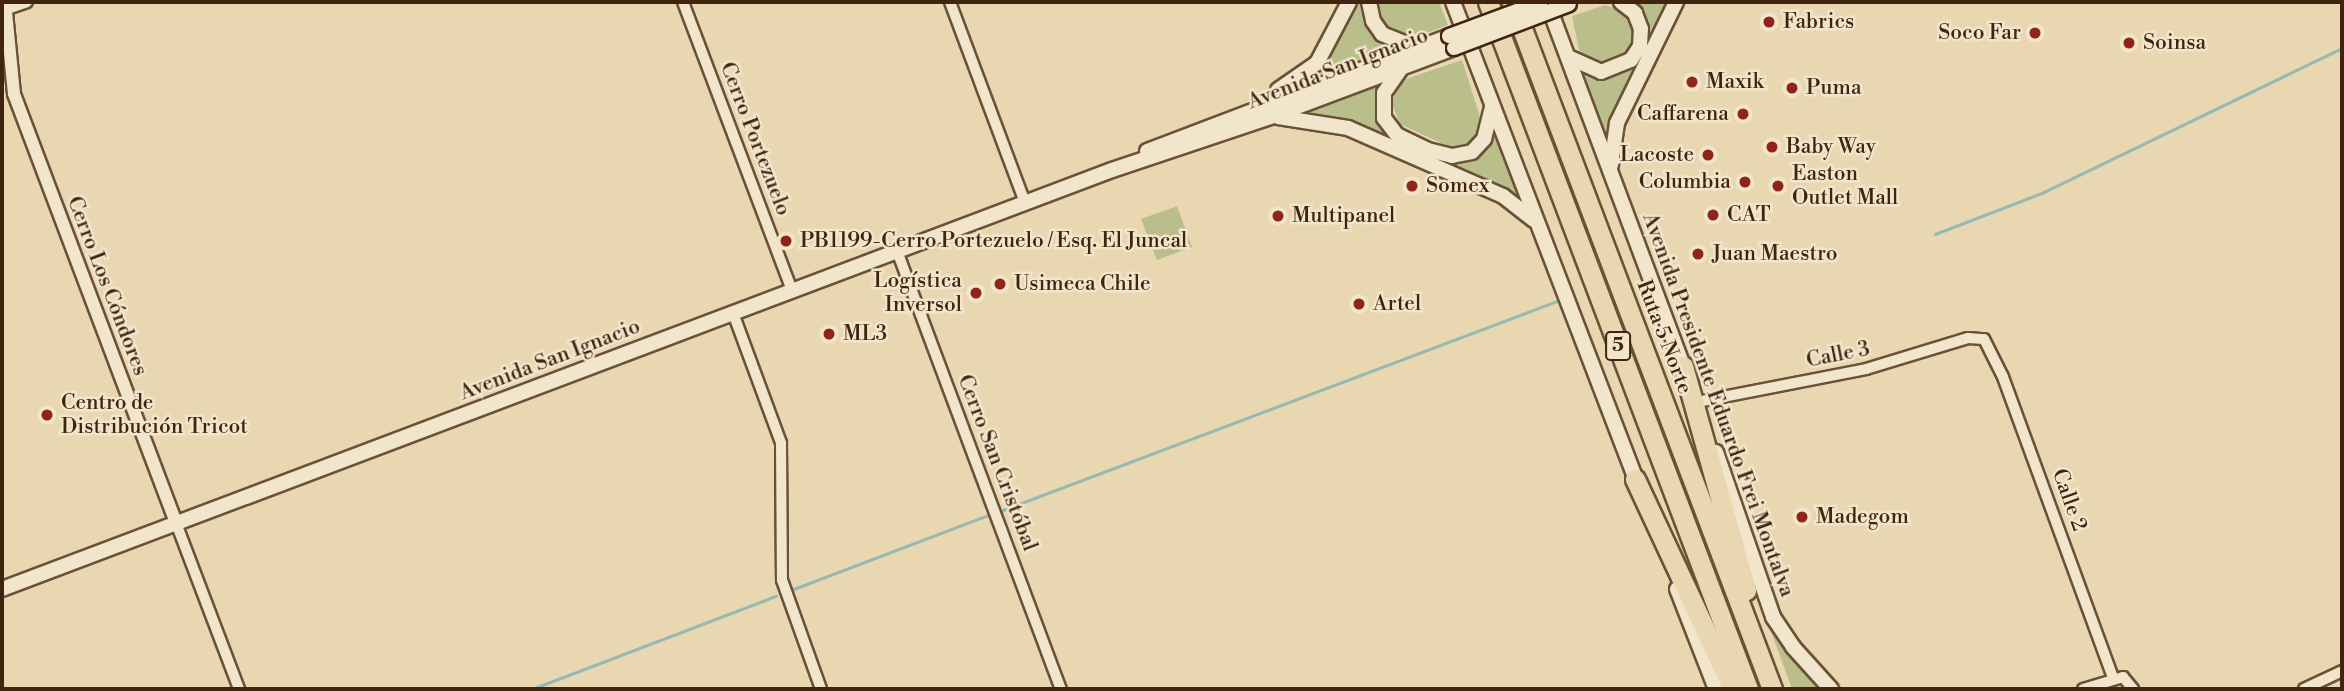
<!DOCTYPE html>
<meta charset="utf-8">
<style>
body{margin:0}
#map{position:relative;width:2344px;height:691px;overflow:hidden;background:#e9d7b1;font-family:"Libre Bodoni",serif}
div>[style]{position:absolute}
[style*='--x']{left:calc(var(--x)*1px);top:calc(var(--y)*1px);width:calc(var(--w)*1px);rotate:calc(var(--a)*1deg)}
.green>*{inset:0;background:#b9be8a}
.stream>*{height:2.5px;margin:-1.25px;padding:0 1.25px;transform-origin:1.25px;border-radius:1.25px;background:#98b8b1}
.roads{filter:drop-shadow(2px 0 #6a5138) drop-shadow(-2px 0 #6a5138) drop-shadow(0 2px #6a5138) drop-shadow(0 -2px #6a5138)}
.minor>*{height:10px;margin:-5px;padding:0 5px;transform-origin:5px;border-radius:5px;background:#f1e5cc}
.tertiary>*{height:12px;margin:-6px;padding:0 6px;transform-origin:6px;border-radius:6px;background:#f1e5cc}
.secondary>*{height:14px;margin:-7px;padding:0 7px;transform-origin:7px;border-radius:7px;background:#f1e5cc}
.motorway>*{height:19px;margin:-9.5px;padding:0 9.5px;transform-origin:9.5px;border-radius:9.5px;background:#e9d7b1}
.bridges{filter:drop-shadow(2px 0 #40240f) drop-shadow(-2px 0 #40240f) drop-shadow(0 2px #40240f) drop-shadow(0 -2px #40240f)}
.secondary-bridge>*{height:14px;margin:-7px;padding:0 7px;transform-origin:7px;border-radius:7px;background:#f1e5cc}
.dots>*{width:19px;height:19px;translate:-50% -50%;box-sizing:border-box;border:4px solid #f1e5cc;border-radius:50%}
span{translate:-50% -50%;white-space:nowrap;text-align:center;line-height:1.15;-webkit-text-stroke:5px #f1e5cc;paint-order:stroke}
.shield-label span{padding:2px 5px;background:#f1e5cc;border:2px solid;border-radius:5px;-webkit-text-stroke-width:0}
.shield-label{font-size:19px;color:#40240f;font-weight:700}
.poi-label{font-size:21px;color:#40240f}
.left{translate:0 -50%;text-align:left}
.right{translate:-100% -50%;text-align:right}
.street-label{font-size:21px;color:#40240f}
.frame{position:absolute;inset:0;border:4px solid #40240f;pointer-events:none}
</style>
<div id="map">
<div class="green">
<i style="clip-path:polygon(1355px 2px,1363px 2px,1369px 25px,1394px 48px,1322px 74px,1316px 71px)"></i>
<i style="clip-path:polygon(1378px 2px,1439px 2px,1448px 25px,1411px 39px,1390px 33px,1379px 17px)"></i>
<i style="clip-path:polygon(1631px 2px,1672px 2px,1606px 143px,1584px 72px,1605px 77px,1621px 74px,1640px 57px)"></i>
<i style="clip-path:polygon(1605px 5px,1628px 13px,1636px 34px,1631px 53px,1603px 66px,1586px 60px,1579px 50px,1572px 16px)"></i>
<i style="clip-path:polygon(1462px 60px,1482px 123px,1473px 141px,1454px 149px,1400px 124px,1391px 102px,1403px 80px)"></i>
<i style="clip-path:polygon(1380px 85px,1377px 117px,1382px 130px,1396px 142px,1449px 163px,1480px 155px,1494px 136px,1524px 204px,1468px 175px,1330px 117px,1306px 112px)"></i>
<i style="clip-path:polygon(1177px 206px,1192px 247px,1157px 260px,1141px 219px)"></i>
<i style="clip-path:polygon(1774px 627px,1823px 689px,1792px 689px,1770px 629px)"></i>
</div>
<div class="stream">
<i style="--x:1935;--y:234;--w:115;--a:-21"></i>
<i style="--x:2042;--y:193;--w:333;--a:-25.8"></i>
<i style="--x:1003;--y:510;--w:592;--a:-20.67"></i>
<i style="--x:791;--y:590;--w:211;--a:-20.8"></i>
<i style="--x:532;--y:689;--w:261;--a:-20.9"></i>
</div>
<div class="roads">
<div class="minor">
<i style="--x:683;--y:2;--w:309;--a:69.3"></i>
<i style="--x:950;--y:2;--w:215;--a:69.5"></i>
<i style="--x:7;--y:9;--w:21;--a:-19"></i>
<i style="--x:897;--y:251;--w:468;--a:69.5"></i>
<i style="--x:733;--y:313;--w:139;--a:69.7"></i>
<i style="--x:781;--y:443;--w:137;--a:89.6"></i>
<i style="--x:782;--y:580;--w:116;--a:70.3"></i>
<i style="--x:1697;--y:402;--w:172;--a:-11"></i>
<i style="--x:1866;--y:369;--w:107;--a:-16.9"></i>
<i style="--x:1968;--y:338;--w:16;--a:4"></i>
<i style="--x:1984;--y:339;--w:42;--a:63.4"></i>
<i style="--x:2003;--y:377;--w:320;--a:69.9"></i>
<i style="--x:176;--y:523;--w:178;--a:69.2"></i>
<i style="--x:2083;--y:689;--w:42;--a:-16.7"></i>
<i style="--x:2123;--y:677;--w:16;--a:50"></i>
<i style="--x:2304;--y:689;--w:42;--a:-25.3"></i>
</div>
<div class="tertiary">
<i style="--x:5;--y:2;--w:92;--a:84.4"></i>
<i style="--x:14;--y:94;--w:459;--a:69.3"></i>
</div>
<div class="secondary">
<i style="--x:1369;--y:2;--w:19;--a:78"></i>
<i style="--x:1373;--y:21;--w:16;--a:55"></i>
<i style="--x:1382;--y:34;--w:37;--a:22"></i>
<i style="--x:1453;--y:2;--w:517;--a:69.04"></i>
<i style="--x:1547;--y:2;--w:397;--a:69.5"></i>
<i style="--x:1568;--y:57;--w:36;--a:24"></i>
<i style="--x:1601;--y:72;--w:32;--a:-22"></i>
<i style="--x:1631;--y:60;--w:17;--a:-57"></i>
<i style="--x:1640;--y:46;--w:17;--a:-87"></i>
<i style="--x:1641;--y:29;--w:17;--a:-111"></i>
<i style="--x:1635;--y:13;--w:18;--a:-142"></i>
<i style="--x:1400;--y:70;--w:28;--a:125"></i>
<i style="--x:1384;--y:93;--w:25;--a:90"></i>
<i style="--x:1384;--y:118;--w:21;--a:53"></i>
<i style="--x:1397;--y:135;--w:34;--a:26"></i>
<i style="--x:1428;--y:150;--w:25;--a:14"></i>
<i style="--x:1452;--y:156;--w:20;--a:-11"></i>
<i style="--x:1472;--y:152;--w:18;--a:-47"></i>
<i style="--x:1484;--y:139;--w:33;--a:-76"></i>
<i style="--x:1278;--y:90;--w:47;--a:-34.7"></i>
<i style="--x:1317;--y:63;--w:69;--a:-62.3"></i>
<i style="--x:1278;--y:117;--w:71;--a:8.9"></i>
<i style="--x:1348;--y:128;--w:169;--a:23.7"></i>
<i style="--x:1503;--y:196;--w:39;--a:38"></i>
<i style="--x:1147;--y:151;--w:323;--a:-20.8"></i>
<i style="--x:1611;--y:165;--w:42;--a:-81.9"></i>
<i style="--x:1617;--y:123;--w:135;--a:-64"></i>
<i style="--x:1716;--y:452;--w:175;--a:70.9"></i>
<i style="--x:1773;--y:617;--w:36;--a:56"></i>
<i style="--x:1793;--y:647;--w:57;--a:47.9"></i>
<i style="--x:2;--y:589;--w:1186;--a:-20.68"></i>
<i style="--x:1112;--y:170;--w:170;--a:-18.5"></i>
<i style="--x:1273;--y:116;--w:193;--a:-20.6"></i>
<i style="--x:1677;--y:589;--w:107;--a:68.7"></i>
</div>
<div class="motorway">
<i style="--x:1488;--y:2;--w:735;--a:69.27"></i>
<i style="--x:1512;--y:2;--w:735;--a:69.27"></i>
<i style="--x:1683;--y:366;--w:233;--a:74.3"></i>
<i style="--x:1635;--y:479;--w:232;--a:65"></i>
</div>
</div>
<div class="bridges">
<div class="secondary-bridge">
<i style="--x:1449;--y:36;--w:98;--a:-20.3"></i>
<i style="--x:1454;--y:48;--w:123;--a:-20.9"></i>
</div>
</div>
<div class="dots">
<i style="left:1769px;top:22px;background:#8f2418"></i>
<i style="left:2035px;top:33px;background:#8f2418"></i>
<i style="left:2129px;top:43px;background:#8f2418"></i>
<i style="left:1692px;top:82px;background:#8f2418"></i>
<i style="left:1792px;top:88px;background:#8f2418"></i>
<i style="left:1743px;top:114px;background:#8f2418"></i>
<i style="left:1772px;top:147px;background:#8f2418"></i>
<i style="left:1708px;top:155px;background:#8f2418"></i>
<i style="left:1745px;top:182px;background:#8f2418"></i>
<i style="left:1412px;top:186px;background:#8f2418"></i>
<i style="left:1778px;top:186px;background:#8f2418"></i>
<i style="left:1713px;top:215px;background:#8f2418"></i>
<i style="left:1278px;top:216px;background:#8f2418"></i>
<i style="left:786px;top:241px;background:#8f2418"></i>
<i style="left:1698px;top:254px;background:#8f2418"></i>
<i style="left:1000px;top:284px;background:#8f2418"></i>
<i style="left:976px;top:293px;background:#8f2418"></i>
<i style="left:1359px;top:304px;background:#8f2418"></i>
<i style="left:829px;top:334px;background:#8f2418"></i>
<i style="left:47px;top:415px;background:#8f2418"></i>
<i style="left:1802px;top:517px;background:#8f2418"></i>
</div>
<div class="shield-label">
<span style="left:1618px;top:346px">5</span>
</div>
<div class="poi-label">
<span class="left" style="left:1783px;top:22px">Fabrics</span>
<span class="right" style="left:2021px;top:33px">Soco Far</span>
<span class="left" style="left:2143px;top:43px">Soinsa</span>
<span class="left" style="left:1706px;top:82px">Maxik</span>
<span class="left" style="left:1806px;top:88px">Puma</span>
<span class="right" style="left:1729px;top:114px">Caffarena</span>
<span class="left" style="left:1786px;top:147px">Baby Way</span>
<span class="right" style="left:1694px;top:155px">Lacoste</span>
<span class="left" style="left:1792px;top:186px">Easton<br>Outlet Mall</span>
<span class="right" style="left:1731px;top:182px">Columbia</span>
<span class="left" style="left:1426px;top:186px">Somex</span>
<span class="left" style="left:1727px;top:215px">CAT</span>
<span class="left" style="left:1292px;top:216px">Multipanel</span>
<span class="left" style="left:800px;top:241px">PB1199-Cerro Portezuelo / Esq. El Juncal</span>
<span class="left" style="left:1712px;top:254px">Juan Maestro</span>
<span class="right" style="left:962px;top:293px">Logística<br>Inversol</span>
<span class="left" style="left:1014px;top:284px">Usimeca Chile</span>
<span class="left" style="left:1373px;top:304px">Artel</span>
<span class="left" style="left:843px;top:334px">ML3</span>
<span class="left" style="left:61px;top:415px">Centro de<br>Distribución Tricot</span>
<span class="left" style="left:1816px;top:517px">Madegom</span>
</div>
<div class="street-label">
<span style="left:1338px;top:69px;rotate:-21deg">Avenida San Ignacio</span>
<span style="left:755px;top:139px;rotate:69deg">Cerro Portezuelo</span>
<span style="left:107px;top:286px;rotate:69deg">Cerro Los Cóndores</span>
<span style="left:1664px;top:337px;rotate:69deg">Ruta 5 Norte</span>
<span style="left:1838px;top:355px;rotate:-11deg">Calle 3</span>
<span style="left:550px;top:360px;rotate:-21deg">Avenida San Ignacio</span>
<span style="left:1718px;top:405px;rotate:70deg">Avenida Presidente Eduardo Frei Montalva</span>
<span style="left:997px;top:463px;rotate:69deg">Cerro San Cristóbal</span>
<span style="left:2069px;top:500px;rotate:70deg">Calle 2</span>
</div>
<div class="frame"></div>
</div>
